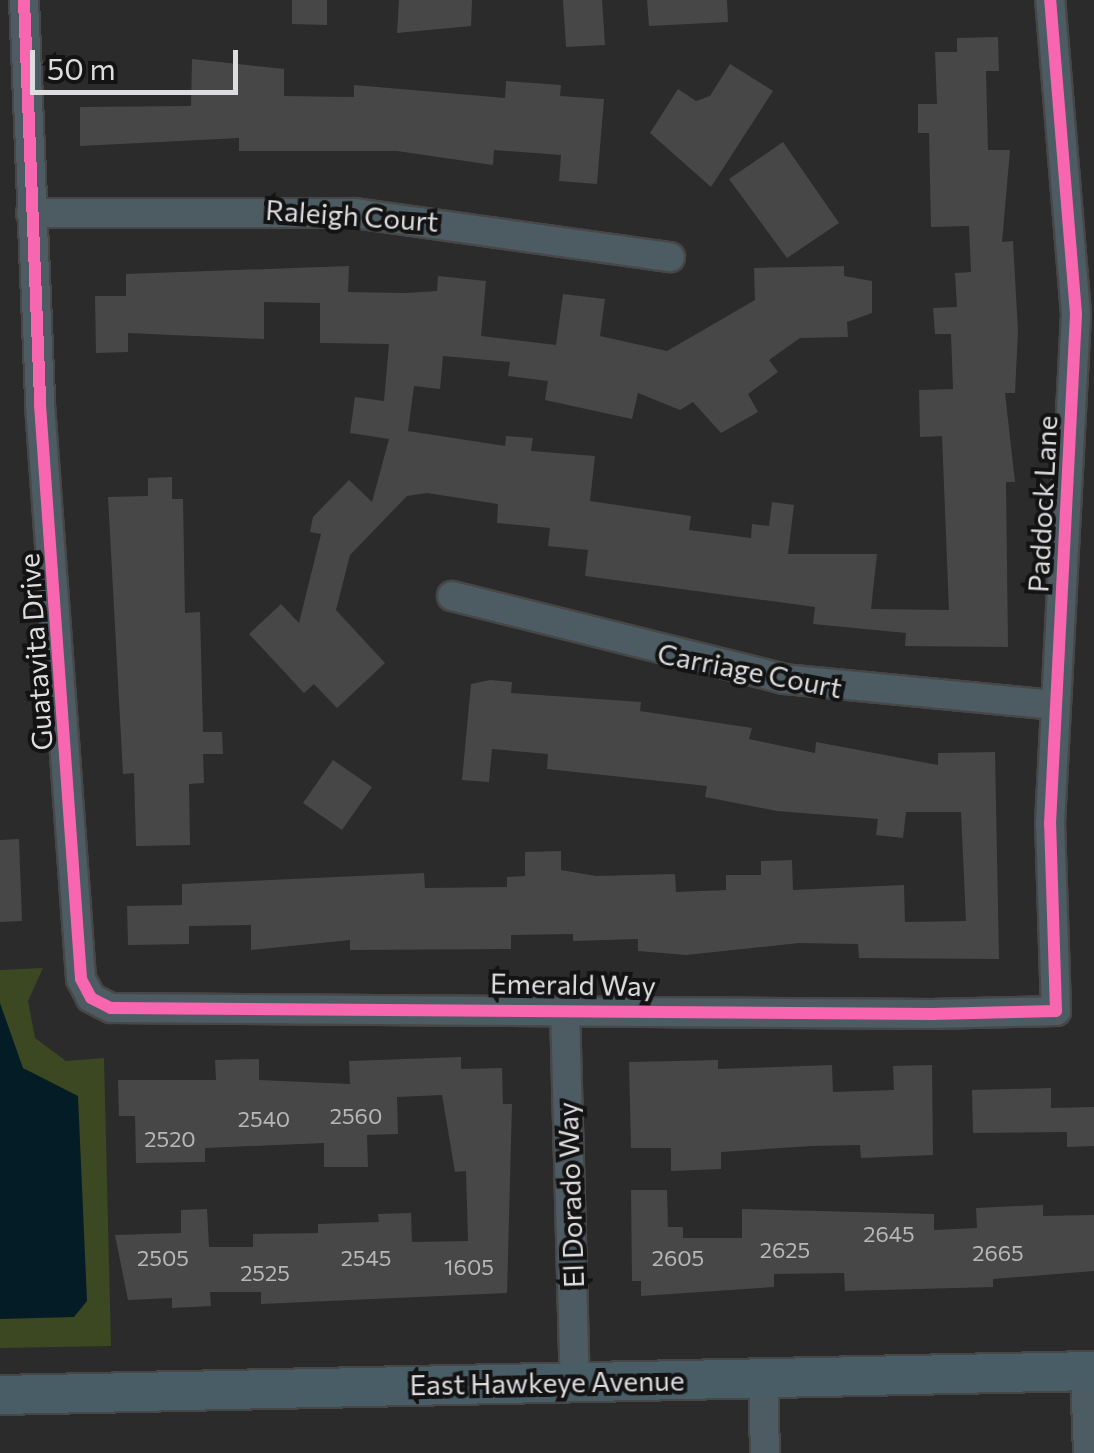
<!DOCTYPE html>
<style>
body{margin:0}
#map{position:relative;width:1094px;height:1453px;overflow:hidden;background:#2b2b2b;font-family:Commissioner,sans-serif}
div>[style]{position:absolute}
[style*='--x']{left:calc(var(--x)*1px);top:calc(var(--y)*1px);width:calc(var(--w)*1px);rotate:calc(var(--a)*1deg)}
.green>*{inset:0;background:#3c4821}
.water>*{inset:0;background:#041c25}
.building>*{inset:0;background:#474747}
.roads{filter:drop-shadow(2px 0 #474748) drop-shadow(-2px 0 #474748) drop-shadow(0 2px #474748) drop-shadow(0 -2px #474748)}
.street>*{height:28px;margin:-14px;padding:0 14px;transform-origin:14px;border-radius:14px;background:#4d5c62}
.secondary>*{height:38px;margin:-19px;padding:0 19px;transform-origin:19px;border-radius:19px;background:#485d66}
.cycleway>*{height:12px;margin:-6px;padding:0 6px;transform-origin:6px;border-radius:6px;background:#f766af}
span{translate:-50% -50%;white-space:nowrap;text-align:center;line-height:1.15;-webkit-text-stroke:8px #131314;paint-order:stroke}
.number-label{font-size:22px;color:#b8b7b8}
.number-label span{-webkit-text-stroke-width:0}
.street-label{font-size:28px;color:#dddcde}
.scale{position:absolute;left:30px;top:50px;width:208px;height:45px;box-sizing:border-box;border:5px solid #dddcde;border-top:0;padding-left:12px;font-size:30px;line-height:35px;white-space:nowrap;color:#dddcde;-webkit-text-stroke:8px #131314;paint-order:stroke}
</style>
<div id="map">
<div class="green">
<i style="clip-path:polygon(43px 968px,28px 1001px,35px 1038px,66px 1061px,104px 1058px,111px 1346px,0 1348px,0 970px)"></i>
</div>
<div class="water">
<i style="clip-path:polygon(0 1003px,23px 1068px,78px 1096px,87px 1301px,74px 1317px,0 1319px)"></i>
</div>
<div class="building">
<i style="clip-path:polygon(292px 0,327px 0,327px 25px,292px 24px)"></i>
<i style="clip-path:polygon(399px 0,472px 0,471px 26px,397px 33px)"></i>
<i style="clip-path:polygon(563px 0,602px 0,605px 45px,566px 47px)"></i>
<i style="clip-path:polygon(647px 0,727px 0,728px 22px,649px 26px)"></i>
<i style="clip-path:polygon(998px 37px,999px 71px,986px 71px,988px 150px,1010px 150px,1002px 242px,1013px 241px,1018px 331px,1015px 393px,1005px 393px,1015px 482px,1006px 482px,1008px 647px,905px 646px,906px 633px,813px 624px,815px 607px,585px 576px,588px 550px,548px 546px,550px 528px,497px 523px,498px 504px,427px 493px,407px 496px,350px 555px,336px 610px,385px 663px,337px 708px,314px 684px,304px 693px,249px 634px,281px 604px,299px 623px,321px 534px,310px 532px,313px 517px,349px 480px,372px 502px,389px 439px,350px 433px,355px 397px,384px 401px,389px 344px,320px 343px,320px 303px,264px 302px,264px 339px,128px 333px,128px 352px,96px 353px,95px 296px,126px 296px,126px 274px,349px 266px,348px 292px,405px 293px,437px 291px,438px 276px,486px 281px,481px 336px,556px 345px,563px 294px,605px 299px,600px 336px,667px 351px,755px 300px,754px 268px,844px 266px,844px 276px,872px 281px,872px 313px,847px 322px,848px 337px,800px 338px,769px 360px,778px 372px,748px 394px,758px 412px,721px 433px,693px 402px,680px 410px,638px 393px,632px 419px,545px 400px,548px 381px,508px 376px,510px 362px,443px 356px,440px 389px,414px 386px,408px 431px,505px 446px,506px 436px,533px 438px,531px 451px,595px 456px,590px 501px,691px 516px,689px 530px,751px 538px,752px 524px,769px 526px,772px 502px,794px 505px,788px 554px,877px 554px,871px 609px,949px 610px,942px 436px,920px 437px,919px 390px,953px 389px,951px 334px,935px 334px,933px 308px,957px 307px,955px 273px,971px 272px,969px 226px,931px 227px,929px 133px,918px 133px,918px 104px,937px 104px,935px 52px,957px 52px,957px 38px)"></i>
<i style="clip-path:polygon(192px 59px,284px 69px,284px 96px,354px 97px,354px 85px,505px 98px,506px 81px,561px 85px,560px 96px,604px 99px,597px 184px,559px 181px,561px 155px,494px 150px,493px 165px,397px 151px,239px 151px,239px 138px,80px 146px,80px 107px,191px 106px)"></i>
<i style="clip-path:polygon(730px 64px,773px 91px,711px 187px,650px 133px,678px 89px,696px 101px,710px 96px)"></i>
<i style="clip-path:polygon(783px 142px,839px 223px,787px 258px,729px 179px)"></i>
<i style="clip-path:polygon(172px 477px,172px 499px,183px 499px,185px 613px,200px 612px,203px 732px,222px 732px,223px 754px,203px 754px,204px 783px,189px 784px,190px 845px,136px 846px,134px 773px,123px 774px,108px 497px,148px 496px,148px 478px)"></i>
<i style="clip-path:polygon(490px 680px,512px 682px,511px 693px,641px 702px,640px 711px,752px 728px,749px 739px,815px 753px,816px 742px,938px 765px,938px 753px,995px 752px,999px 959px,859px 958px,858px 944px,799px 943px,686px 955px,638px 951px,638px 939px,573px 941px,573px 934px,511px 935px,511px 949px,350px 950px,350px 940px,251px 950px,251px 925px,189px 926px,189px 944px,128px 945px,127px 906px,182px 905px,182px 884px,424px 873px,425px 888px,507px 887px,507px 877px,525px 876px,525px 852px,561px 851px,561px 870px,596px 876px,675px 874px,676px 892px,726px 890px,726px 875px,761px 875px,761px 861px,792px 860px,793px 890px,904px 885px,905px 922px,966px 921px,961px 812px,906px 812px,903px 838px,876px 835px,878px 819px,777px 811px,705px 797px,707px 786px,547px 769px,548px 754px,492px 749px,489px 782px,462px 780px,471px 684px)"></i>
<i style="clip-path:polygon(333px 760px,372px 787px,342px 830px,303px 803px)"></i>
<i style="clip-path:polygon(19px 839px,22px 921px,0 922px,0 840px)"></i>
<i style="clip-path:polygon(461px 1057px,461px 1069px,502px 1068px,503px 1104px,512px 1104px,507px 1293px,261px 1304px,261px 1292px,210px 1292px,211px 1306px,172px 1308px,172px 1298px,128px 1300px,115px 1235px,181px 1233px,181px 1210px,207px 1209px,209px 1247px,253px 1247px,253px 1234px,318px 1233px,318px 1224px,379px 1222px,378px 1214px,411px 1213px,412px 1242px,468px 1241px,466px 1171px,455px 1172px,442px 1095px,397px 1097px,398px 1134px,367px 1135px,368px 1167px,324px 1167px,324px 1143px,205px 1148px,205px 1162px,136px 1163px,135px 1116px,119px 1116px,118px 1080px,216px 1080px,215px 1060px,259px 1059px,259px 1080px,350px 1084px,349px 1061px)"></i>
<i style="clip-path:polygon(718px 1060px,718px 1069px,832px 1065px,833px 1092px,894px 1090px,893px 1066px,932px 1065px,933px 1155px,861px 1158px,860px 1145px,811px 1146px,721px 1152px,721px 1169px,671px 1171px,671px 1148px,631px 1148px,629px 1062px)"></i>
<i style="clip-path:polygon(1051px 1088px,1051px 1108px,1094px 1107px,1094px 1146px,1067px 1147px,1067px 1132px,973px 1133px,972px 1090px)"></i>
<i style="clip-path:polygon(631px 1190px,667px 1190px,668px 1227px,683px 1227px,683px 1238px,742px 1238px,742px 1209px,934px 1214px,934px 1230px,977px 1228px,976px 1208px,1043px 1205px,1043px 1216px,1094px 1215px,1094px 1271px,993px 1279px,993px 1287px,845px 1291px,844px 1273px,774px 1274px,774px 1287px,641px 1296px,641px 1281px,632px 1281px)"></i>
</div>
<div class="roads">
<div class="street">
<i style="--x:24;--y:0;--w:405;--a:87.7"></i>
<i style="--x:40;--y:405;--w:575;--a:85.91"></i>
<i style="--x:81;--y:979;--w:21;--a:62"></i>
<i style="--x:91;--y:998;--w:22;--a:27"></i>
<i style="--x:111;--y:1008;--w:821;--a:0.42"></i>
<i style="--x:932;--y:1014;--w:124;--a:-1.4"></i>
<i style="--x:1056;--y:1011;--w:187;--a:-91.8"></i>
<i style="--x:1050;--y:824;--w:511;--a:-87.08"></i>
<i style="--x:1076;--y:314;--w:315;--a:-94.7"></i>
<i style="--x:31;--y:213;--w:324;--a:0"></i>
<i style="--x:355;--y:213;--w:318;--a:8"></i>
<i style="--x:452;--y:596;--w:342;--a:14"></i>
<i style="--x:784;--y:679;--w:272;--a:5.5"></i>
<i style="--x:565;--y:1009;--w:373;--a:88.5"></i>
<i style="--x:1085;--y:1371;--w:82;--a:87.9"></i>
<i style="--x:763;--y:1377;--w:76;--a:88.5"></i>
</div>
<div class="secondary">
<i style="--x:0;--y:1395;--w:1094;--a:-1.26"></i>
</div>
</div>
<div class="cycleway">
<i style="--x:24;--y:0;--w:405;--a:87.7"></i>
<i style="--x:40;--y:405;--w:575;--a:85.91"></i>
<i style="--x:81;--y:979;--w:21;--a:62"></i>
<i style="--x:91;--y:998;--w:22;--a:27"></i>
<i style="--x:111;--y:1008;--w:821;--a:0.42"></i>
<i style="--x:932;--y:1014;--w:124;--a:-1.4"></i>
<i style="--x:1056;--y:1011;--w:187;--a:-91.8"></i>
<i style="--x:1050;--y:824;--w:511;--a:-87.08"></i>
<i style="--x:1076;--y:314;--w:315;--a:-94.7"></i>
</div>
<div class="number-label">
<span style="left:356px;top:1116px">2560</span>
<span style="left:264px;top:1119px">2540</span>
<span style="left:170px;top:1139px">2520</span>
<span style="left:889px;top:1234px">2645</span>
<span style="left:785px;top:1250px">2625</span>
<span style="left:998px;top:1253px">2665</span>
<span style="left:163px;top:1258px">2505</span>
<span style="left:366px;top:1258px">2545</span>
<span style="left:678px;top:1258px">2605</span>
<span style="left:469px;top:1267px">1605</span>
<span style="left:265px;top:1273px">2525</span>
</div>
<div class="street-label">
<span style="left:352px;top:215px;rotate:4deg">Raleigh Court</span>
<span style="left:1042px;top:504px;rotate:-87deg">Paddock Lane</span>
<span style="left:35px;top:652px;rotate:-94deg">Guatavita Drive</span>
<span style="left:750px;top:670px;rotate:11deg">Carriage Court</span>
<span style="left:573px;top:984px;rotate:1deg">Emerald Way</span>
<span style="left:570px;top:1195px;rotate:-92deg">El Dorado Way</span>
<span style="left:547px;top:1382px;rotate:-1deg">East Hawkeye Avenue</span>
</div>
<div class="scale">50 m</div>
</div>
